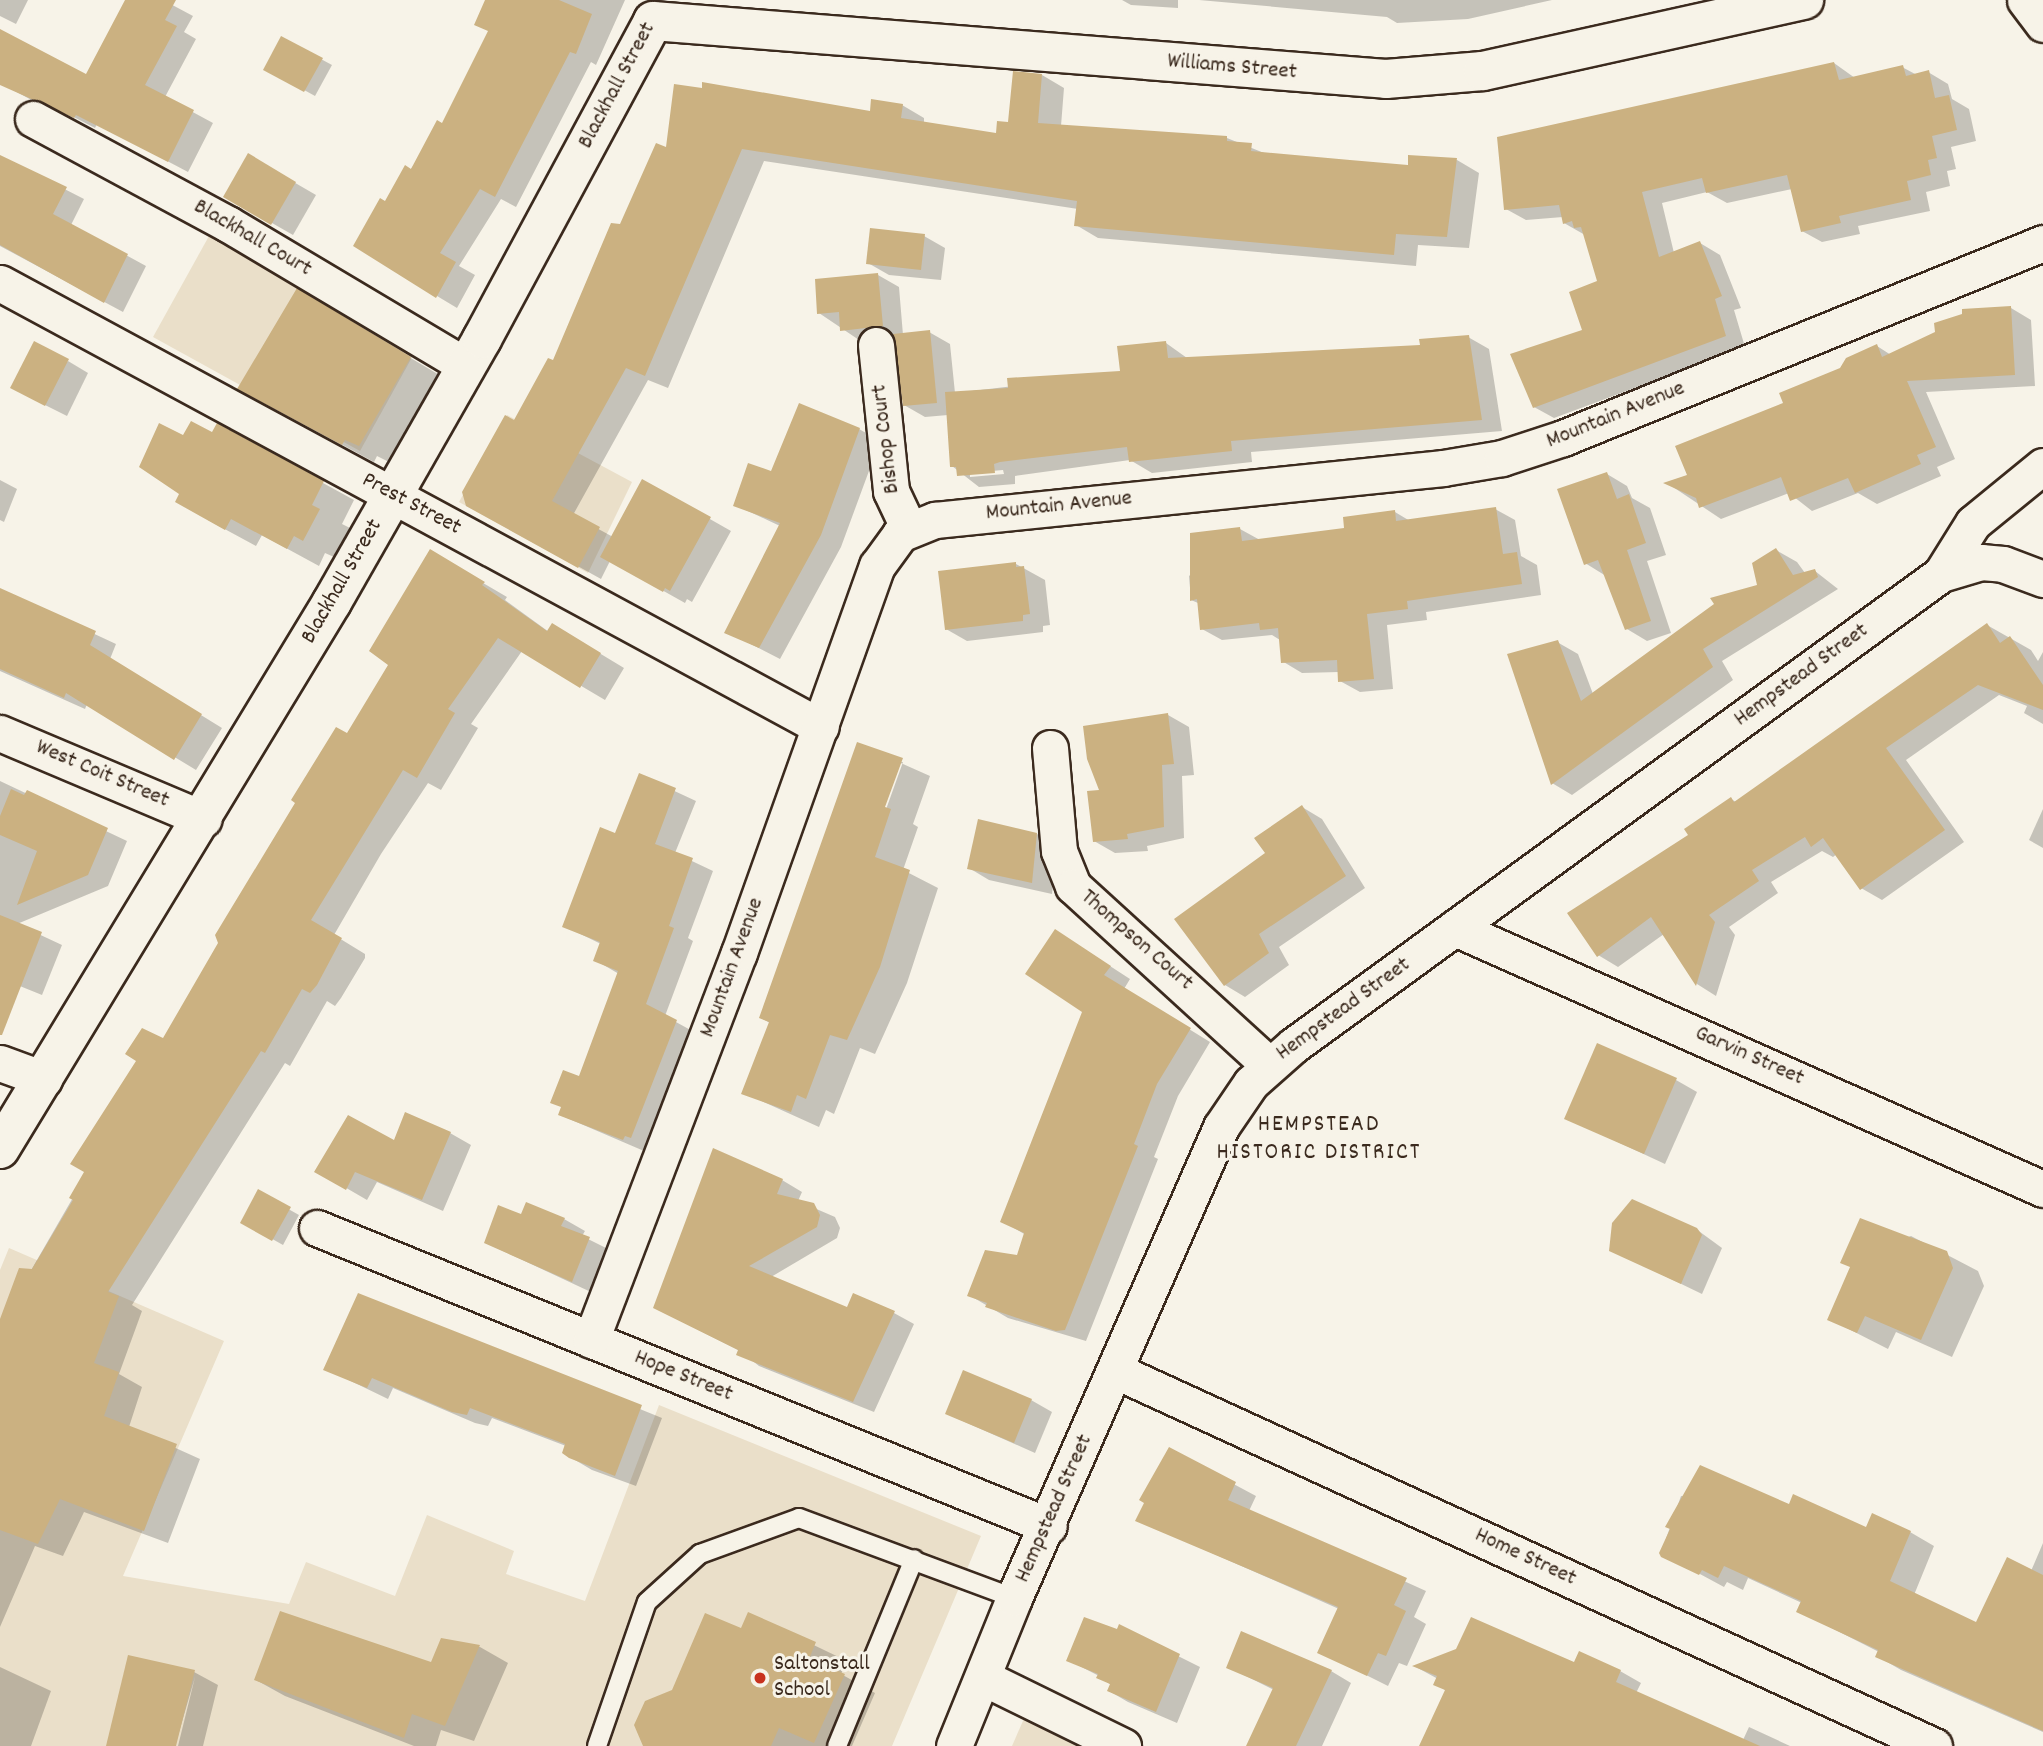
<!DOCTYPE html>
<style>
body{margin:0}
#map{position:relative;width:2043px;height:1746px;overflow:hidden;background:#f7f3e8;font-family:Dekko,sans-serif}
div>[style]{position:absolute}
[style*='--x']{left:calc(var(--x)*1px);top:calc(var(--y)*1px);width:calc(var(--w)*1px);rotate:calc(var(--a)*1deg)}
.built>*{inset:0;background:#eadfc9}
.shadow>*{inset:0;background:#0003}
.building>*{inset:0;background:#cbb181}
.roads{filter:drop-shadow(2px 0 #3b2a1e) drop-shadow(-2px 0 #3b2a1e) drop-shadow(0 2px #3b2a1e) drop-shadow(0 -2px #3b2a1e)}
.lane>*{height:18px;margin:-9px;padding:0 9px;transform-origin:9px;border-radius:9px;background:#f7f3e8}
.street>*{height:35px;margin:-17.5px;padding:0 17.5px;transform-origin:17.5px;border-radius:17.5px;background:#f7f3e8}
.secondary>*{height:38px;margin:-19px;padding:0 19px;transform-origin:19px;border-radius:19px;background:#f7f3e8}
.dots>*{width:19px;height:19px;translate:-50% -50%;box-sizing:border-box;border:4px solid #f7f3e8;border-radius:50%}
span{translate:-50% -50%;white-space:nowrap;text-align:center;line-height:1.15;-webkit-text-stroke:6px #f7f3e8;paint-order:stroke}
.street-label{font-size:23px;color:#3b2a1e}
.poi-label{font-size:23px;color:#3b2a1e}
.left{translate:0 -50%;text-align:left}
.neighbourhood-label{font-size:24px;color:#3b2a1e;letter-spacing:2px}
</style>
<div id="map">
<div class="built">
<i style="clip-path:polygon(209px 236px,415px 352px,360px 451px,153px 337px)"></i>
<i style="clip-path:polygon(507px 415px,632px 482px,588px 573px,459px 502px)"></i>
<i style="clip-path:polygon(9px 1248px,224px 1341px,123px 1576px,289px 1604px,306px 1562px,395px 1596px,427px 1515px,514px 1551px,506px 1574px,585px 1601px,659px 1405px,981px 1536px,892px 1746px,0 1746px,0 1270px)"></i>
<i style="clip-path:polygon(1026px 1714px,1090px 1746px,1012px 1746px)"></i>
</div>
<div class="shadow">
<i style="clip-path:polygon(0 0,28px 0,16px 24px,0 16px)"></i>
<i style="clip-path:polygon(127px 0,163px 0,193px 16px,184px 32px,196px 39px,165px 97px,213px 123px,188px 172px,97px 124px,95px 128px,64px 112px,50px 110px,0 83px,0 43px,87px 76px)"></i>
<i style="clip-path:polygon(487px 0,625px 0,596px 65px,591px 62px,516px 207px,501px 199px,459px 266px,475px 275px,457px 308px,437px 296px,386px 203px,443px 125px,490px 32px)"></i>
<i style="clip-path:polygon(1122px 0,1178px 0,1178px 8px,1131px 5px)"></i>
<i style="clip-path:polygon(1199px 0,1552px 0,1468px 19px,1397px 23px,1387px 17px)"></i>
<i style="clip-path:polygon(282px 38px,332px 65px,315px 96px,266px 69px)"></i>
<i style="clip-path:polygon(1834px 63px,1855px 78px,1902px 67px,1917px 75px,1928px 72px,1948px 84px,1952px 99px,1969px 109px,1976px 141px,1951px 147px,1956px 169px,1947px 171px,1950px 186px,1926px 192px,1930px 211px,1858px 226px,1860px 234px,1822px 242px,1802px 231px,1792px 189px,1727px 203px,1707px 192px,1662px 203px,1674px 253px,1700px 243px,1720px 255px,1741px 308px,1734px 310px,1745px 347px,1554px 418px,1534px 407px,1584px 331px,1599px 282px,1585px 235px,1564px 223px,1563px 217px,1526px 220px,1506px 209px)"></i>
<i style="clip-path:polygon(1042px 75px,1064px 88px,1061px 126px,1227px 138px,1269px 155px,1410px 167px,1457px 160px,1479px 173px,1469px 248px,1418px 245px,1416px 266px,1098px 238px,1076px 225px,1078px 209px,764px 161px,668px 388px,648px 380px,573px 515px,613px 537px,643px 481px,731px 531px,692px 602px,687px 599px,685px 603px,610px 561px,601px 579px,491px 518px,515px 423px,554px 363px,621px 226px,667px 150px,902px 105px,924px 118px,924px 124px,997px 135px,1010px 124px)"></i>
<i style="clip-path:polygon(0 156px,84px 199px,71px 225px,146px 266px,123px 312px,0 246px)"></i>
<i style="clip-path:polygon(249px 156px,316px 195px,293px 235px,225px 196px)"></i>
<i style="clip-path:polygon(924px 236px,945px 248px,941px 280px,889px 275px,868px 263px)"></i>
<i style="clip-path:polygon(evenodd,878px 275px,899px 287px,903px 335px,929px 332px,950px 344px,955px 393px,1122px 373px,1166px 343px,1187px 358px,1421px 347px,1468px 337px,1489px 349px,1502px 431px,1276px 450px,1251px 452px,1252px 462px,1152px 473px,1130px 460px,1015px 476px,1015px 484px,979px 487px,952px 466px,948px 415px,925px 417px,904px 405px,895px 338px,862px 342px,819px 313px,878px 275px,1003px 470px,1004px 474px,970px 477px,970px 473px,1003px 470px)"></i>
<i style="clip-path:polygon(2011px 308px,2031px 320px,2035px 386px,1926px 392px,1955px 459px,1937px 467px,1941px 476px,1877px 504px,1858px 493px,1812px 511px,1789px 493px,1721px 519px,1667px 483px,1689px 476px,1785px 404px,1877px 346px,1891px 355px)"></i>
<i style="clip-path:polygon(328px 309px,441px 376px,391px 463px,377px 456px,374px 462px,271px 406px)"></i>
<i style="clip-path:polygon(68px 361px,88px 373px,67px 416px,33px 399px)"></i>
<i style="clip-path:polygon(859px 429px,880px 441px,841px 547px,780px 659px,727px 632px,780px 526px,735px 505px,772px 474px)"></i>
<i style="clip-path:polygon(1607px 474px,1627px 486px,1632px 498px,1650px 508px,1666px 555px,1647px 561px,1671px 633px,1647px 641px,1627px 629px,1606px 576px,1585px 563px)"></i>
<i style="clip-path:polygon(0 480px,17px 489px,4px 522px,0 520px)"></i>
<i style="clip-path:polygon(323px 483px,354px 500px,342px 524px,350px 528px,334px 557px,325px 553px,319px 566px,262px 535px,256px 546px,208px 520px,182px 494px)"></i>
<i style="clip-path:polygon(1495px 509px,1515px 520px,1521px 556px,1537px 565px,1541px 595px,1426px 612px,1427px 620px,1387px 625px,1393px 689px,1360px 692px,1340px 681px,1339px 672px,1302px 673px,1282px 661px,1280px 640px,1272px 635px,1222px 640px,1202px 629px,1198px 603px,1191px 600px,1189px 576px,1240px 529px,1260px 540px,1346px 529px,1395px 512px,1410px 521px)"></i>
<i style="clip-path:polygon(1776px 550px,1797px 562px,1805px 573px,1815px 571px,1838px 589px,1722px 661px,1733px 680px,1572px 795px,1552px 783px,1557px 642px,1578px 654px,1593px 694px,1759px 586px)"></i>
<i style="clip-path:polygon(430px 552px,507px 597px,505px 600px,549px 632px,576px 639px,624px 668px,605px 700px,522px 651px,471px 724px,478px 728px,441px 790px,428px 783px,381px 854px,334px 935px,365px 954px,365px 958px,341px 998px,335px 1006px,327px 1001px,290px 1066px,285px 1063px,132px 1305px,142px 1311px,119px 1374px,142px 1387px,129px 1427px,200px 1459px,168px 1543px,84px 1512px,63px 1556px,35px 1546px,0 1627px,0 1324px,164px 1040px,391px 665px)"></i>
<i style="clip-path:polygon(1016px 564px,1045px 580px,1050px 625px,1043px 626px,1043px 632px,967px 641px,946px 629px)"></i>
<i style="clip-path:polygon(0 590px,116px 644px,110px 659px,222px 728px,196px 770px,87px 704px,85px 709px,0 671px)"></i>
<i style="clip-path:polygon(1987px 625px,2031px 650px,2038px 661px,2043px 652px,2043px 724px,2024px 713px,2027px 706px,1999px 695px,1906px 760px,1964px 842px,1882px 900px,1861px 888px,1837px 854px,1833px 857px,1822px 851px,1771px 882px,1778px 893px,1729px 927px,1735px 935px,1716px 996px,1697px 984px,1664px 934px,1618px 967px,1598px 955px,1690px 835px,1731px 799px,1736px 802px)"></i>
<i style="clip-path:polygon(1168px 715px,1189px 727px,1194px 775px,1182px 776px,1184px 838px,1147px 846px,1148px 851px,1115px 853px,1094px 841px,1102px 791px)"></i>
<i style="clip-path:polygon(evenodd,858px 744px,930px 776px,913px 824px,918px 827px,903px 870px,938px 888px,907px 983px,875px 1054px,860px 1048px,834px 1114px,826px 1110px,819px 1127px,744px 1093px,770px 1023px,761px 1018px,858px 744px,899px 762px,903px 762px,884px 815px,881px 814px,899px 762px)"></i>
<i style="clip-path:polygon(640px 775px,696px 801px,675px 853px,713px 871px,688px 938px,693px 941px,665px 1016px,696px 1033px,651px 1148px,646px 1146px,644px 1151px,560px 1115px,580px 1079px,619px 974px,595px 960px,601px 944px,564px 926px,616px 835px)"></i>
<i style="clip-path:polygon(0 781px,127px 841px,108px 886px,17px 924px,62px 945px,42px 995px,0 978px)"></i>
<i style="clip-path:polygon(1302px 807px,1322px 819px,1365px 888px,1279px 947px,1289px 965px,1245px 997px,1225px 985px,1267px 854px)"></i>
<i style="clip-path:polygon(2043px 809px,2043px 848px,2029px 840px)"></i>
<i style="clip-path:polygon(1037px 834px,1057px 846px,1052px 894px,989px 880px,969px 868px)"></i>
<i style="clip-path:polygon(1056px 931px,1130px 979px,1124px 989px,1210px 1042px,1178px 1096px,1154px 1157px,1158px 1159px,1086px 1341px,1008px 1318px,969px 1295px,1018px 1256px,1026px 1235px,1002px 1221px,1085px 1012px)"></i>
<i style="clip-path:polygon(1676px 1080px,1697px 1092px,1665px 1164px,1566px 1118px)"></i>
<i style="clip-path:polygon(450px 1133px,471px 1145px,443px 1211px,377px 1182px,367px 1200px,317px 1171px,395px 1143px)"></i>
<i style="clip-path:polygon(782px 1180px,802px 1192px,798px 1201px,835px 1217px,840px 1228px,837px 1238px,771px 1277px,848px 1309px,894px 1313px,914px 1324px,874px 1412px,759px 1366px,740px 1351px,655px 1308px)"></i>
<i style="clip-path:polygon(258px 1192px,299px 1215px,283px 1245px,242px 1222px)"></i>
<i style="clip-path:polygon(522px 1216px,564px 1219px,585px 1231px,582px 1236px,610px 1250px,593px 1293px,486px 1243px)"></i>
<i style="clip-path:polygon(1696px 1229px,1722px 1248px,1702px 1294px,1611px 1250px)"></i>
<i style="clip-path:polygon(1911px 1236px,1978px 1271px,1984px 1286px,1952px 1357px,1896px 1332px,1888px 1349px,1829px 1319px,1903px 1239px)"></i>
<i style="clip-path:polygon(359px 1295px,662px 1418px,636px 1486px,592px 1470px,570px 1457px,566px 1446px,492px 1418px,488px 1426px,475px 1423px,393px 1388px,388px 1399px,326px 1369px)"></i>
<i style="clip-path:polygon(1031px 1400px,1052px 1412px,1035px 1453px,947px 1414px)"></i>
<i style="clip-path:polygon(1170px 1450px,1256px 1496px,1249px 1511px,1426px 1591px,1414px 1617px,1426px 1624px,1407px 1666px,1399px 1663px,1388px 1686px,1320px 1652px,1339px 1609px,1137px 1520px)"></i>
<i style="clip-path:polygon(1681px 1496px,1789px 1506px,1867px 1530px,1910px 1532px,1934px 1546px,1914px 1595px,1977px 1625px,2031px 1571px,2043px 1543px,2043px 1732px,1901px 1670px,1877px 1656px,1879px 1652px,1798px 1611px,1802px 1603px,1748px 1578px,1743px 1590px,1727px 1582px,1724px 1587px,1661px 1553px)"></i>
<i style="clip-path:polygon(749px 1614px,847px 1661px,841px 1674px,875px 1693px,852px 1746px,645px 1746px,674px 1691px,742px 1631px)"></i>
<i style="clip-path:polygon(1120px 1627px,1200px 1667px,1177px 1723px,1128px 1702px,1109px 1691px,1111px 1685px,1099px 1676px,1068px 1660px)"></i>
<i style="clip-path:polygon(442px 1640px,480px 1647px,508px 1663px,474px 1741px,441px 1730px,436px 1746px,414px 1746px,285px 1696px,256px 1680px,432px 1665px)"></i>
<i style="clip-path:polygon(1575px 1664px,1620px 1671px,1641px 1683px,1636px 1693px,1743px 1740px,1749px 1727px,1790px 1746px,1421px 1746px,1446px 1692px,1438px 1679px,1416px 1667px)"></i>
<i style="clip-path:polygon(0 1667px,51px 1691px,31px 1746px,0 1746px)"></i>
<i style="clip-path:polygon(1228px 1667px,1331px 1671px,1351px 1683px,1322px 1746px,1248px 1746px,1274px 1690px)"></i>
<i style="clip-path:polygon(194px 1672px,218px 1685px,203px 1746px,178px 1746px,195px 1677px,175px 1746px,108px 1746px)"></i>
</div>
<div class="building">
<i style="clip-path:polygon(125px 0,176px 0,165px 20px,177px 26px,145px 85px,194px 110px,168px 162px,76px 115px,74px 118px,0 85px,0 29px,86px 74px)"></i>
<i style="clip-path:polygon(485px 0,559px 0,592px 14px,576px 54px,570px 52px,495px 197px,480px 189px,440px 253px,456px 262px,436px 298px,353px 246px,380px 198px,385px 201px,405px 165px,411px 169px,437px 120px,442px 123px,488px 31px,474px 25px)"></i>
<i style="clip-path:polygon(281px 36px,323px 58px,304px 92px,263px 70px)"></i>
<i style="clip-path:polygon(1834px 62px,1839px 80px,1903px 65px,1906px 76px,1929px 70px,1935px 98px,1949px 95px,1957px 130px,1932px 136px,1937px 158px,1928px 160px,1931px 175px,1907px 181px,1911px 200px,1839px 216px,1841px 223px,1801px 232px,1787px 175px,1706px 193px,1702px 178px,1642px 192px,1659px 257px,1700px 241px,1722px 296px,1715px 299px,1726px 336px,1533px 408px,1510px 354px,1582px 330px,1569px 292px,1597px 281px,1581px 227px,1574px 228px,1572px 221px,1563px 224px,1559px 205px,1504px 210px,1497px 137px)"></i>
<i style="clip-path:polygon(1013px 71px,1042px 74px,1038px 123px,1227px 136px,1227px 141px,1252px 143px,1251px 151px,1350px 160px,1408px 165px,1408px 155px,1457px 158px,1447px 237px,1396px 234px,1394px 255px,1074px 226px,1077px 201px,742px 149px,645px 376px,626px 368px,552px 501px,600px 527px,578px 568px,466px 506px,462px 492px,505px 415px,514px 420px,548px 358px,553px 360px,611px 223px,620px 224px,656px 143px,666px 147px,674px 84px,702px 88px,702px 82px,870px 111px,871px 99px,903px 104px,901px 118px,996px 133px,997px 121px,1008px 122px)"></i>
<i style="clip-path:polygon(248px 153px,296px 182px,271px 225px,223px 197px)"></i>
<i style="clip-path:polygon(0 155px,67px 187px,53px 214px,128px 254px,104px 303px,0 245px)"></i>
<i style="clip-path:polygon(870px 228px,925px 234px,921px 270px,866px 264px)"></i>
<i style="clip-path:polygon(878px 273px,883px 326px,840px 331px,839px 312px,817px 314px,815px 279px)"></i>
<i style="clip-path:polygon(297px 288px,411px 357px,359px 446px,345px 440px,342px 445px,237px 389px)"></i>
<i style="clip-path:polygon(2011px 306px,2015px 375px,1907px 381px,1936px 447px,1917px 455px,1921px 464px,1855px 493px,1848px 478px,1790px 501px,1781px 477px,1699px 508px,1696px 498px,1663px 483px,1687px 475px,1675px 446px,1783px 403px,1779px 393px,1840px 368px,1846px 358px,1877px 344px,1882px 357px,1935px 332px,1934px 323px,1962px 314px,1962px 309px)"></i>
<i style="clip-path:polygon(930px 330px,937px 403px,903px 406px,893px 334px)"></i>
<i style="clip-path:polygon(1469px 335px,1482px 420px,1254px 439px,1231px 441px,1232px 451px,1129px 462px,1127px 447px,1000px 462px,994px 464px,995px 473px,957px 476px,956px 467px,950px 467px,945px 392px,1008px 388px,1007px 378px,1120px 371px,1117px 346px,1166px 341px,1168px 358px,1420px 345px,1419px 339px)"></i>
<i style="clip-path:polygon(34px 341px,69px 359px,45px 406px,10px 388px)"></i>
<i style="clip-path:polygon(799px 403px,860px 428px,821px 535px,759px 648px,724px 633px,780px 523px,733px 506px,748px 463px,771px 471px)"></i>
<i style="clip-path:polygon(191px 421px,212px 432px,217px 423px,324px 481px,312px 505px,320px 509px,303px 541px,294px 536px,287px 549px,231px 519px,225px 530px,175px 502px,179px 494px,139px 467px,159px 423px,183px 435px)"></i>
<i style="clip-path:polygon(1607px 472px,1617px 499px,1629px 494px,1646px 543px,1627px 550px,1651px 621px,1625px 630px,1598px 560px,1584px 565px,1557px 489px)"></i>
<i style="clip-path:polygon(642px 479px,711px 517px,670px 591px,665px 588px,663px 592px,600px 557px)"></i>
<i style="clip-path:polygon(1496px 507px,1503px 554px,1517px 552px,1522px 584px,1407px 601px,1408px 609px,1367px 614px,1374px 679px,1338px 682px,1337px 660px,1281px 663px,1278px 628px,1260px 630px,1259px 623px,1200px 630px,1197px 599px,1190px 601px,1190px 533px,1240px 527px,1242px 541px,1344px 528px,1343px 517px,1395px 510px,1396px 521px)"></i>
<i style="clip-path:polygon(1776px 548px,1793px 575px,1815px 569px,1818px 577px,1703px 649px,1713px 667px,1551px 785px,1507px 654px,1558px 640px,1581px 701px,1714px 604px,1710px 598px,1757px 585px,1752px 563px)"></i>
<i style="clip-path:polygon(430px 549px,485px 582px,482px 585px,547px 631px,552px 623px,601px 653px,580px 688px,498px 638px,448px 709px,455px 713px,417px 778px,403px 770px,311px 920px,342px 938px,317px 985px,310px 993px,302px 989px,265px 1053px,261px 1051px,108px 1292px,119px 1296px,94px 1363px,119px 1372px,104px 1416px,177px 1444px,144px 1531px,60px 1499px,38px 1544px,0 1530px,0 1319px,19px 1268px,32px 1269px,73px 1200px,69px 1198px,84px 1172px,70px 1164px,136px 1061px,125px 1054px,142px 1028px,163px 1038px,218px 943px,215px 935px,295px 803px,291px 800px,336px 727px,347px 733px,388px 665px,369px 651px)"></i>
<i style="clip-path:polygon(1016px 562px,1016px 567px,1024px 566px,1030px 614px,1023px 615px,1023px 621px,945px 630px,938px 571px)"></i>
<i style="clip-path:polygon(0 588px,96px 631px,90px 645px,202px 714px,174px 760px,66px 693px,64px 698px,0 669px)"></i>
<i style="clip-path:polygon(1987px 623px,2000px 643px,2010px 636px,2043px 685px,2043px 710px,1978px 685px,1886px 748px,1945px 830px,1860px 890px,1823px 838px,1811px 847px,1805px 837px,1752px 870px,1759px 881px,1709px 915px,1715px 922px,1696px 986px,1651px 917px,1597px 957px,1567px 913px,1688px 835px,1684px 829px,1731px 797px,1734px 802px)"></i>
<i style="clip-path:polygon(1168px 713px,1174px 764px,1162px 765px,1164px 827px,1127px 834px,1128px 839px,1093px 842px,1087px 791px,1099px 790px,1087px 759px,1083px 726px)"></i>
<i style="clip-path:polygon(857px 742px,903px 758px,885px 807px,891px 809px,875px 857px,910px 870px,880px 967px,847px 1040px,830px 1035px,806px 1099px,797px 1095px,791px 1112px,741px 1094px,769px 1022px,759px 1018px)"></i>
<i style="clip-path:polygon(639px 773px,676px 788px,655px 844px,693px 858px,669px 926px,674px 928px,646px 1004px,677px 1020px,631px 1138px,625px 1136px,623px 1140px,558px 1115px,561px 1107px,550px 1103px,563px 1070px,579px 1076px,618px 971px,593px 961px,600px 942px,562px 927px,600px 827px,615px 833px)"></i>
<i style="clip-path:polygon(11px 789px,24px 795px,27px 790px,108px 828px,88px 875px,17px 905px,37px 851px,0 835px,0 816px)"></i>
<i style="clip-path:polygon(1302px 805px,1346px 876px,1259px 934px,1269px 953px,1224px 986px,1174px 919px,1265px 853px,1254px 838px)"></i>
<i style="clip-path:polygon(978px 819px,1037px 833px,1032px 883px,967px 869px)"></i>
<i style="clip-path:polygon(0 915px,42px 932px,2px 1035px,0 1035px)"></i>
<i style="clip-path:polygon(1055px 929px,1111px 966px,1104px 975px,1191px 1028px,1157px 1084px,1134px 1144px,1138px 1146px,1065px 1330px,1056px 1331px,985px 1307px,987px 1303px,967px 1296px,985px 1250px,1017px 1255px,1024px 1233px,1000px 1222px,1082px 1012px,1025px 974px)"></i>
<i style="clip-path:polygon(1597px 1043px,1677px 1078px,1644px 1154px,1564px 1119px)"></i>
<i style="clip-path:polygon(405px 1112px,451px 1132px,422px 1200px,355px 1172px,346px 1190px,314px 1172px,348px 1115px,394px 1140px)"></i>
<i style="clip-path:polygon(713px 1148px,783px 1179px,777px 1194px,814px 1203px,820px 1215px,817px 1227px,749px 1266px,847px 1307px,853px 1293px,895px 1311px,853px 1402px,736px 1355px,738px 1350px,653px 1308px)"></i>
<i style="clip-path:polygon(258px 1189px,291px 1207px,272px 1241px,240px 1223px)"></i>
<i style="clip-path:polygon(1632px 1199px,1697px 1228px,1702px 1235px,1681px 1284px,1609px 1251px,1612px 1223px)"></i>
<i style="clip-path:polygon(526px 1202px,565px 1218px,561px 1226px,590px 1237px,572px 1282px,484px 1243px,498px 1205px,521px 1214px)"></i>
<i style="clip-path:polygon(1860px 1218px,1947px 1251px,1953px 1268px,1921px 1340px,1865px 1316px,1857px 1333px,1827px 1320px,1850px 1267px,1840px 1263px)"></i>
<i style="clip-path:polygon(358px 1293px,642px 1405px,615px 1476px,569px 1458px,562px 1453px,565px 1444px,470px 1408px,467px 1415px,452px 1412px,372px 1378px,367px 1388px,323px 1370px)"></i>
<i style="clip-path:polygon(963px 1370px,1032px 1399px,1014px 1443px,945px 1414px)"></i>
<i style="clip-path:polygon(1169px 1447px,1236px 1482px,1228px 1500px,1407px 1578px,1394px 1605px,1406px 1611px,1386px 1656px,1378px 1653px,1367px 1676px,1317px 1653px,1338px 1607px,1135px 1521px,1144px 1503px,1139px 1500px)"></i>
<i style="clip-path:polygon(1700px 1465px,1789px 1504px,1793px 1494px,1866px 1527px,1872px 1513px,1911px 1531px,1890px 1581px,1976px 1622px,2007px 1557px,2043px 1575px,2043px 1731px,1875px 1657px,1878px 1650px,1796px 1612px,1801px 1601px,1724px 1566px,1718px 1578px,1702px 1570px,1699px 1575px,1661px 1557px,1659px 1553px,1670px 1529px,1665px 1527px)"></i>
<i style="clip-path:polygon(280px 1611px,431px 1662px,441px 1638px,480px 1645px,445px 1726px,412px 1714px,404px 1738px,254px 1680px)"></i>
<i style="clip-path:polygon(748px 1612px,816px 1642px,809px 1659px,845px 1674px,814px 1743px,779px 1728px,771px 1746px,643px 1746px,634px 1725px,645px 1701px,672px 1690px,705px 1613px,741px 1628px)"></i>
<i style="clip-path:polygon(1084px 1617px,1117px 1629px,1119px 1624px,1180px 1654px,1156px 1712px,1107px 1691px,1110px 1684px,1096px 1678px,1098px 1674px,1066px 1661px)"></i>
<i style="clip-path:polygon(1471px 1617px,1574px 1662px,1579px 1651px,1621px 1670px,1616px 1682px,1760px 1746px,1419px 1746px,1445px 1690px,1433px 1685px,1437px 1676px,1412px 1666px,1456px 1649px)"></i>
<i style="clip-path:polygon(1241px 1631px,1332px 1670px,1296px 1746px,1246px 1746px,1273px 1688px,1226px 1668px)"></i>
<i style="clip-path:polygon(128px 1655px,195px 1670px,176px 1746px,106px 1746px)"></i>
</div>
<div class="roads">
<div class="lane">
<i style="--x:597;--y:1746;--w:152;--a:-70.9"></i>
<i style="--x:647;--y:1602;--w:72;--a:-42.2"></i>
<i style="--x:700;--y:1554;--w:105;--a:-20"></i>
<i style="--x:799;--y:1518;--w:229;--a:20.4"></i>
<i style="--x:837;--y:1746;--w:202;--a:-67.6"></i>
</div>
<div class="street">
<i style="--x:2025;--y:0;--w:30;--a:53"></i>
<i style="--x:33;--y:119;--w:221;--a:28.3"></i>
<i style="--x:228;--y:224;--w:277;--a:30.8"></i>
<i style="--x:0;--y:283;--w:933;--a:28.4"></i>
<i style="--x:876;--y:345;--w:147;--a:84.1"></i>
<i style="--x:891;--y:491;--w:42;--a:64.7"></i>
<i style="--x:1941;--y:574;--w:60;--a:-57.9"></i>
<i style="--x:1973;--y:523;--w:90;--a:-39.2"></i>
<i style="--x:0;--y:733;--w:221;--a:22.9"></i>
<i style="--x:1050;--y:748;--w:103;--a:85"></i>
<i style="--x:1059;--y:851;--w:38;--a:68"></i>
<i style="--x:1073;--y:886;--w:265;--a:42.4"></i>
<i style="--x:1455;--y:928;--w:643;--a:23.94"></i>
<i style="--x:0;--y:1063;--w:47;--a:20"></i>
<i style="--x:317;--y:1228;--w:790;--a:22.15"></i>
<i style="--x:591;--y:1340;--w:414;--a:-69.1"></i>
<i style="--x:739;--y:953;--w:411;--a:-70.4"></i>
<i style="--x:877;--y:566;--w:39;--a:-54"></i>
<i style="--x:900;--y:534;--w:38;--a:-22"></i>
<i style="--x:935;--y:520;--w:511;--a:-5.84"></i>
<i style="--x:1443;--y:468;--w:60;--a:-9.6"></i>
<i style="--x:1502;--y:458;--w:64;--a:-18.2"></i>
<i style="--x:1563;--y:438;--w:518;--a:-22.11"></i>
<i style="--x:1116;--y:1371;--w:900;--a:24.63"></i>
<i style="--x:984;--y:1678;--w:155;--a:26.1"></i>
<i style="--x:954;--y:1746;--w:160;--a:-67.9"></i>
<i style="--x:1014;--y:1598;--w:514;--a:-66.27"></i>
<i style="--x:1221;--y:1127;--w:53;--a:-55.7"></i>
<i style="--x:1251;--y:1083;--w:57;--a:-41.5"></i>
<i style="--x:1294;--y:1045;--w:800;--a:-36.05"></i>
<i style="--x:1941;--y:574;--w:42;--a:-16.7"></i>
<i style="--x:1981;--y:562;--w:22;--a:5"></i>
<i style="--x:2003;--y:564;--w:43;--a:20.6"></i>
</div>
<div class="secondary">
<i style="--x:0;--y:1149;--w:640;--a:-58.74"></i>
<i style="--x:332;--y:602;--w:303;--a:-60.3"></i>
<i style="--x:482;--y:339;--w:361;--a:-61.7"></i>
<i style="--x:653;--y:21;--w:735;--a:4.52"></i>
<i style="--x:1386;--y:79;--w:97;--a:-4.7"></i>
<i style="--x:1483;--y:71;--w:329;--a:-12.5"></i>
</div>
</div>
<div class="dots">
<i style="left:760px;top:1678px;background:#c8321e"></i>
</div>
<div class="street-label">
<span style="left:1232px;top:68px;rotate:5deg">Williams Street</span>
<span style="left:618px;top:86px;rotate:-62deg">Blackhall Street</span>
<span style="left:252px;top:239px;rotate:30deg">Blackhall Court</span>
<span style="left:1616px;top:416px;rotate:-22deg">Mountain Avenue</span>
<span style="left:887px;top:439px;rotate:-97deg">Bishop Court</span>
<span style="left:411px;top:505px;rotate:28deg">Prest Street</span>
<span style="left:1059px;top:507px;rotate:-6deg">Mountain Avenue</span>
<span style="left:343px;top:582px;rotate:-60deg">Blackhall Street</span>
<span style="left:1802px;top:676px;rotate:-36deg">Hempstead Street</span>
<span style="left:102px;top:775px;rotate:23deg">West Coit Street</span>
<span style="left:1136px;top:941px;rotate:41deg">Thompson Court</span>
<span style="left:733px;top:968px;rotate:-70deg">Mountain Avenue</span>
<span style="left:1344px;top:1010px;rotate:-36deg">Hempstead Street</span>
<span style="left:1749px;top:1057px;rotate:24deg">Garvin Street</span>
<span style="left:683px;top:1377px;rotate:22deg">Hope Street</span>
<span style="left:1055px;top:1509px;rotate:-66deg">Hempstead Street</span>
<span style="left:1525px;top:1558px;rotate:25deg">Home Street</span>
</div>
<div class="poi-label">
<span class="left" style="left:774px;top:1678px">Saltonstall<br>School</span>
</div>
<div class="neighbourhood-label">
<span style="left:1319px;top:1140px">HEMPSTEAD<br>HISTORIC DISTRICT</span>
</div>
</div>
